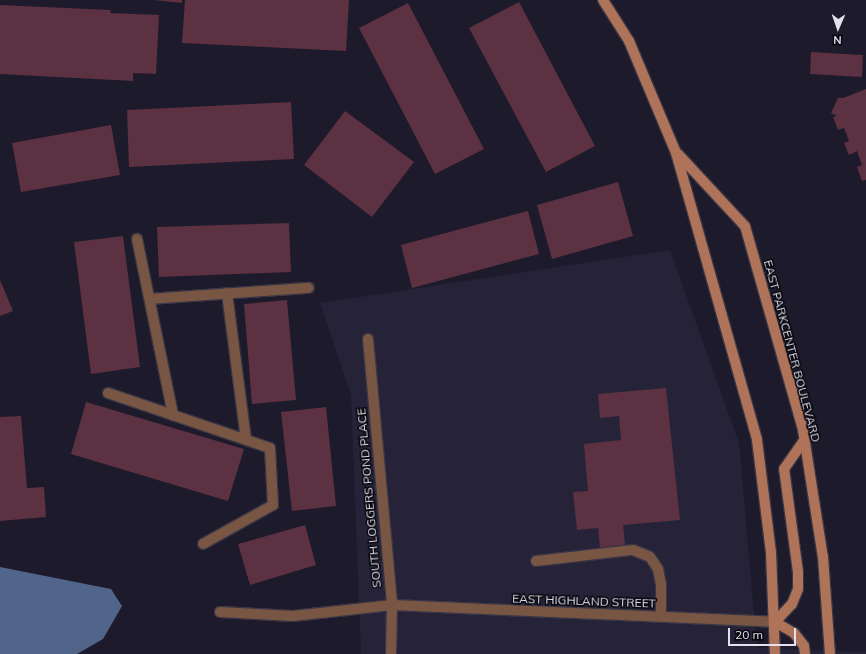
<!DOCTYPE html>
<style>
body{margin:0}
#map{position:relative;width:866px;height:654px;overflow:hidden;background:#1d1a2b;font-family:Mulish,sans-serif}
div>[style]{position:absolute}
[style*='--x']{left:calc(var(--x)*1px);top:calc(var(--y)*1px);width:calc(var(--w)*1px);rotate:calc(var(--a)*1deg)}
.built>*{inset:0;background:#262339}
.water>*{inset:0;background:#51648a}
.building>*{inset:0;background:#5c3141}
.roads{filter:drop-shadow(1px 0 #393646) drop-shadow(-1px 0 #393646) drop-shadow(0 1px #393646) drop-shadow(0 -1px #393646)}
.service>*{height:10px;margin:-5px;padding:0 5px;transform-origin:5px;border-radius:5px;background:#795543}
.minor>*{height:10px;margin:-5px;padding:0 5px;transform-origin:5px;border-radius:5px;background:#795543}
.secondary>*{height:10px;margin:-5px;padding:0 5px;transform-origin:5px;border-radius:5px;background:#ae7358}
span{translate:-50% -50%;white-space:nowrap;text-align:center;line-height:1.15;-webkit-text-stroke:3px #07060d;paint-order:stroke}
.street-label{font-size:12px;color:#e2e1ed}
.north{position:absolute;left:818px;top:8px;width:40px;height:40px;-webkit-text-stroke:3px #07060d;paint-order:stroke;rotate:182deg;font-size:11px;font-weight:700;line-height:16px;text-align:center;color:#e2e1ed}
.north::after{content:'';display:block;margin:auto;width:14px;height:18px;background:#e2e1ed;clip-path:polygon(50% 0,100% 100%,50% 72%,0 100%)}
.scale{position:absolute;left:728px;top:628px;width:68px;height:18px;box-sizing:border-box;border:2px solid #e2e1ed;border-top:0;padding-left:5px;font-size:12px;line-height:14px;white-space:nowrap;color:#e2e1ed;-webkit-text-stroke:3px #07060d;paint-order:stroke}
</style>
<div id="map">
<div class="built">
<i style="clip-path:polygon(670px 250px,739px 443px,757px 648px,866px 652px,866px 654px,361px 654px,351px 395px,320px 303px)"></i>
</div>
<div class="water">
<i style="clip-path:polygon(0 567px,111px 589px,122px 606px,103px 639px,77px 654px,0 654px)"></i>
</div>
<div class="building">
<i style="clip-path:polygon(153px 0,182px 0,182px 3px)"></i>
<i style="clip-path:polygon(185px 0,349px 0,346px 51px,182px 43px)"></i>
<i style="clip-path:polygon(519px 2px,595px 146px,546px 172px,469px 28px)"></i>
<i style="clip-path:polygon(408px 3px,484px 149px,435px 174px,359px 28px)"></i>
<i style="clip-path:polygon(0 5px,111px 10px,110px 13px,159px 15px,156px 74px,133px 73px,133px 81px,0 74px)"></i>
<i style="clip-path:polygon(811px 52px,863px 55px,862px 77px,810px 74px)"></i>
<i style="clip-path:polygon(866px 89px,866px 180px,862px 181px,857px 167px,862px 165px,857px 151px,849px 155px,844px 143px,849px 141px,844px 128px,838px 130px,833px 117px,837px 116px,831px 113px,838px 98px,843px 98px)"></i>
<i style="clip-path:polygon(291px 102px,294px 159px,129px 167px,127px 110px)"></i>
<i style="clip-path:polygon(345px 111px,414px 162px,372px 217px,304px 165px)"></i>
<i style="clip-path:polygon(111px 125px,120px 175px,21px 192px,12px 143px)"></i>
<i style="clip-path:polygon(618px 182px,633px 236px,552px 259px,537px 205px)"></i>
<i style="clip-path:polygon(528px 211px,539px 254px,412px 288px,401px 245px)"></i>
<i style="clip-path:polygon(289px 223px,291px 272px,159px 277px,157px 227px)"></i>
<i style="clip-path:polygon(123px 236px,140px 367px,91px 374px,74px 242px)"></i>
<i style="clip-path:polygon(0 280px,13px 311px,0 316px)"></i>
<i style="clip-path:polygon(287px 300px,296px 400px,252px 404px,244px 304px)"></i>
<i style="clip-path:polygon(666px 388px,680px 520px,623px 525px,626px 555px,601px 558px,598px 528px,577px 530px,573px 492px,588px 491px,584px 444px,621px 440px,619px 416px,600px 418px,598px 394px)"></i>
<i style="clip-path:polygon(86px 402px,244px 449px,228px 501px,71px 454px)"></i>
<i style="clip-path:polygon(326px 407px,336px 506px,292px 511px,281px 412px)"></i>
<i style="clip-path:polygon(21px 416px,27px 488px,44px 487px,46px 517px,0 521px,0 417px)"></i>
<i style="clip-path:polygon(305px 525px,316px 565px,250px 585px,238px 544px)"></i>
</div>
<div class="roads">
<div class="service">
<i style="--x:137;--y:239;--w:180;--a:78.4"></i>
<i style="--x:227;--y:293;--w:147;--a:82.6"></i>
<i style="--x:150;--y:299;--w:159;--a:-4"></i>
<i style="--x:108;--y:393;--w:171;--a:18.8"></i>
<i style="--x:270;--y:448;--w:57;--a:87"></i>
<i style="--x:273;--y:505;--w:80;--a:150.9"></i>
<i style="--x:536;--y:561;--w:98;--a:-6.5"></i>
<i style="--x:633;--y:550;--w:18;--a:22"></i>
<i style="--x:650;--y:557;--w:14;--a:56"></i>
<i style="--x:658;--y:569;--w:16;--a:79"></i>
<i style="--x:661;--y:585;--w:32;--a:90"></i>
<i style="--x:220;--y:612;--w:73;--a:3.1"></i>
<i style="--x:293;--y:616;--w:100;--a:-6.3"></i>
</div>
<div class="minor">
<i style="--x:368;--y:339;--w:267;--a:84.8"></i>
<i style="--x:392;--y:605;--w:49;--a:91.2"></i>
<i style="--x:392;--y:605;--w:383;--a:2.5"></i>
</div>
<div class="secondary">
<i style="--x:603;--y:0;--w:49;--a:57.6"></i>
<i style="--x:629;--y:41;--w:121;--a:67.2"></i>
<i style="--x:676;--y:153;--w:298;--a:74.2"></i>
<i style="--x:757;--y:440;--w:113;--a:82.9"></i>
<i style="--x:771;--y:552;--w:102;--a:87.8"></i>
<i style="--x:678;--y:154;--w:98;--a:47.1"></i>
<i style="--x:745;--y:226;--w:212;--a:74.1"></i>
<i style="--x:803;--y:430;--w:129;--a:81.1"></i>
<i style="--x:823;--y:557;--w:97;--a:85.9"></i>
<i style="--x:775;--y:622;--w:25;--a:-47"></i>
<i style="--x:792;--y:604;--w:16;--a:-68"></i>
<i style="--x:798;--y:589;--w:17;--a:-90"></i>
<i style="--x:798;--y:572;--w:104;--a:-97.7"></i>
<i style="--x:784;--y:469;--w:35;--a:-55"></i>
<i style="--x:775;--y:622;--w:22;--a:30"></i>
<i style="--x:794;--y:633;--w:16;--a:52"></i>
<i style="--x:804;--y:646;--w:8;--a:83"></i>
</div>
</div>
<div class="street-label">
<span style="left:792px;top:351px;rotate:75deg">EAST PARKCENTER BOULEVARD</span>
<span style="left:369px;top:498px;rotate:-95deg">SOUTH LOGGERS POND PLACE</span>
<span style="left:584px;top:601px;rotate:2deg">EAST HIGHLAND STREET</span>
</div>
<div class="north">N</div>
<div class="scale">20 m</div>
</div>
